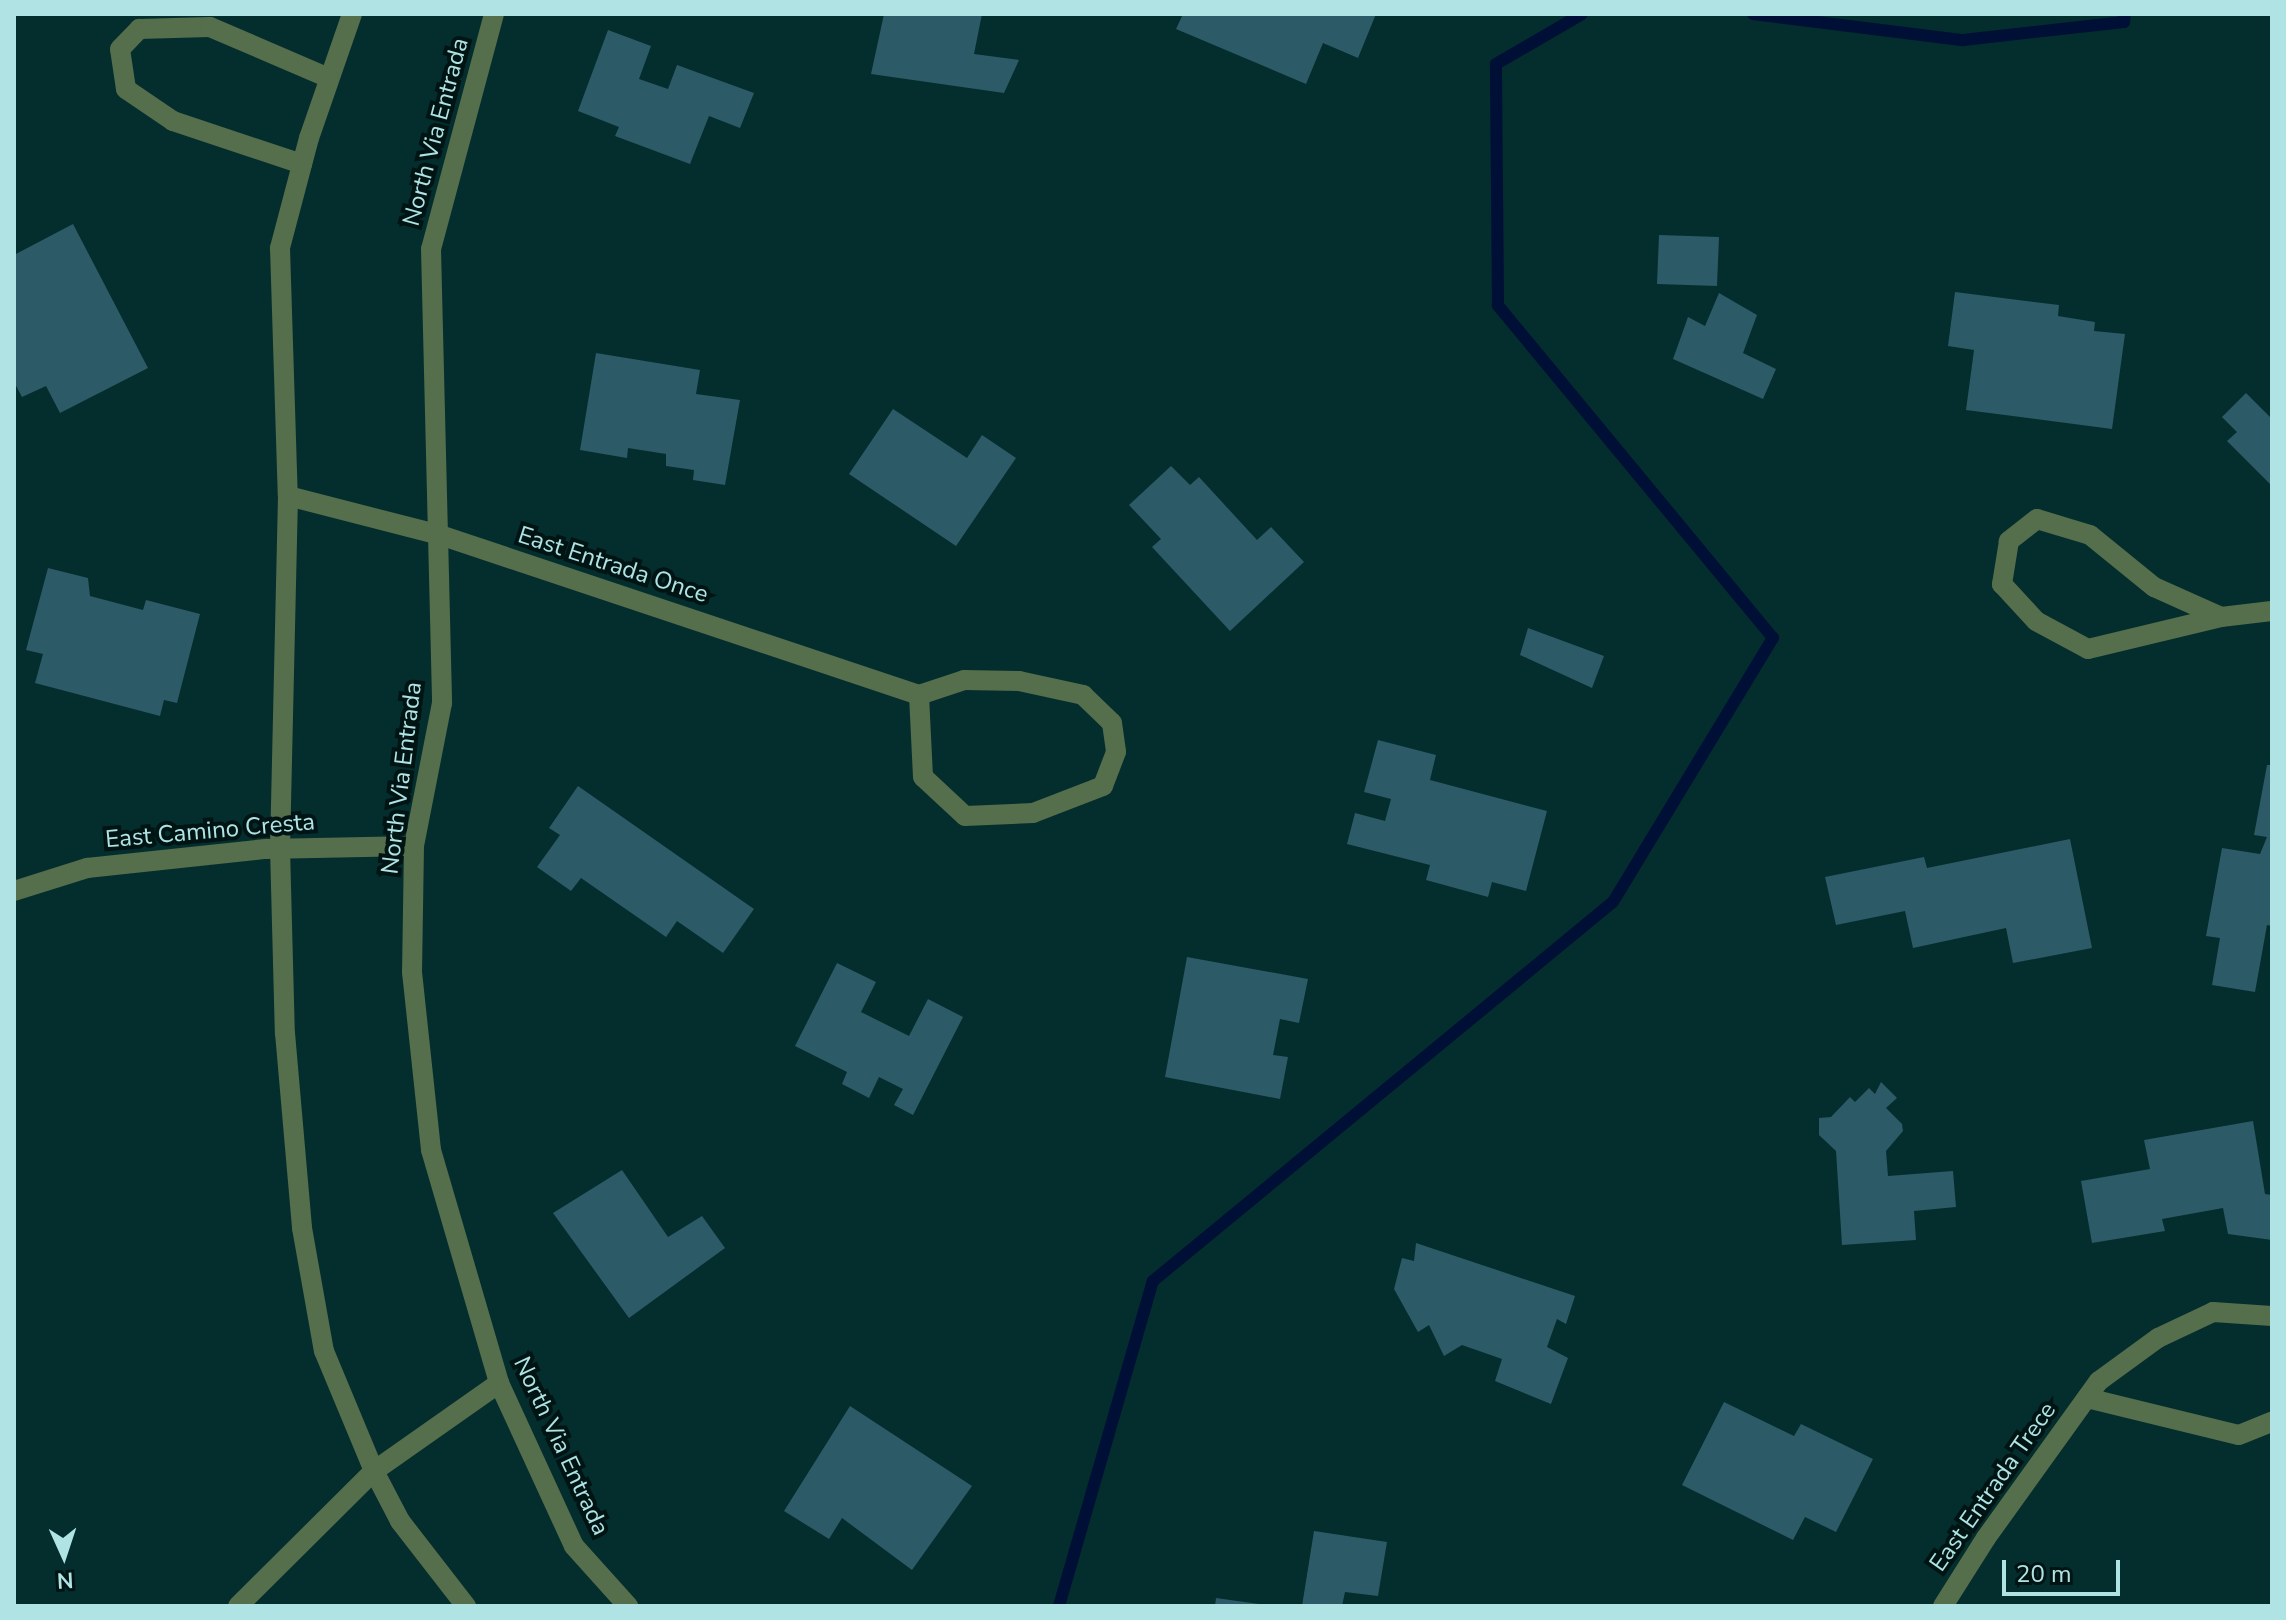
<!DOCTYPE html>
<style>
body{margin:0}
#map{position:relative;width:2286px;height:1620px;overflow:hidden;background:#042d2e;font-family:"Nunito Sans",sans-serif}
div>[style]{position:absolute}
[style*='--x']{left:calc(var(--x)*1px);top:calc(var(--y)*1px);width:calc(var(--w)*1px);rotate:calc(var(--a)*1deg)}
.stream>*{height:12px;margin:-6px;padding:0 6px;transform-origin:6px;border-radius:6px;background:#000f35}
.building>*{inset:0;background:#2c5a67}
.minor>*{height:20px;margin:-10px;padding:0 10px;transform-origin:10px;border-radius:10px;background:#556e4b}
span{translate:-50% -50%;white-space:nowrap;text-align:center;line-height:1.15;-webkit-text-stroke:8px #001414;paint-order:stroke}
.street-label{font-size:24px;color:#afe3e4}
.frame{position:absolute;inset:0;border:16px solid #afe3e4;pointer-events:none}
.north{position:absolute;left:24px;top:1516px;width:80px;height:80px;-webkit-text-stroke:6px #001414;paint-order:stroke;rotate:177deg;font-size:22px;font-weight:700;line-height:32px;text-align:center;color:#afe3e4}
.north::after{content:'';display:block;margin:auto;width:28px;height:36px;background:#afe3e4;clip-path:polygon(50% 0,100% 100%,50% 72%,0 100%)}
.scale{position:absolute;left:2002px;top:1560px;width:118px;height:36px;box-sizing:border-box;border:4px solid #afe3e4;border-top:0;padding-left:10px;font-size:24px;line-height:28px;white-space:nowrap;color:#afe3e4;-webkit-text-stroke:6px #001414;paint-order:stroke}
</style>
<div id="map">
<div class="stream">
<i style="--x:1753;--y:14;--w:212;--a:7.1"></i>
<i style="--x:1963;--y:40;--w:162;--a:-6.4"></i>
<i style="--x:2124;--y:22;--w:8;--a:-83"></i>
<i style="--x:1059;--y:1606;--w:338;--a:-73.9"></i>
<i style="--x:1153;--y:1281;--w:596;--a:-39.49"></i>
<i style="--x:1613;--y:902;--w:309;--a:-58.8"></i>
<i style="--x:1773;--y:638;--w:432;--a:-129.6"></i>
<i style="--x:1498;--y:305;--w:241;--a:-90.5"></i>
<i style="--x:1496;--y:64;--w:99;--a:-30.2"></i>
</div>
<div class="building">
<i style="clip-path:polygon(884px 14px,982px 14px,974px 54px,1019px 60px,1004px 93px,871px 74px)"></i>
<i style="clip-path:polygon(1183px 14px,1376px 14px,1358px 58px,1323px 43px,1306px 84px,1176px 29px)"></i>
<i style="clip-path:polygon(608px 30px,651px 46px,639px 79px,668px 89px,677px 65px,754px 93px,740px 128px,709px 116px,690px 164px,615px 136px,619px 127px,578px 111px)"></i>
<i style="clip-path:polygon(73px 224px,148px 368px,60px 413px,46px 386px,22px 397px,14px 382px,14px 255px)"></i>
<i style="clip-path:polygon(1659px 235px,1719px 237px,1717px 286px,1657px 284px)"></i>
<i style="clip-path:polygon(1955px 292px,2059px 305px,2058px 316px,2095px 322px,2094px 331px,2125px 334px,2112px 429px,1966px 410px,1974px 350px,1948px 346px)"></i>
<i style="clip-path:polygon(1719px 293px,1757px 315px,1743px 353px,1776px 369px,1763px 399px,1673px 359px,1688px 317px,1705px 326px)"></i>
<i style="clip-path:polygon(596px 353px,700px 370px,696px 394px,740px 400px,725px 485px,693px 480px,694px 470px,666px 466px,666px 454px,628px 448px,627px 458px,580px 450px)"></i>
<i style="clip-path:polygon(2246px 393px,2272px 419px,2272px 486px,2227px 441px,2237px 432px,2222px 417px)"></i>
<i style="clip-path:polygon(893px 409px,967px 458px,982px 435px,1016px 458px,956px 546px,849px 474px)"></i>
<i style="clip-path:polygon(1171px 466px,1190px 485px,1199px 477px,1257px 540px,1271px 527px,1304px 562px,1230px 631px,1152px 547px,1161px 539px,1129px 505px)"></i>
<i style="clip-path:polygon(48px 568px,88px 578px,90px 596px,143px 610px,146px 600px,200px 614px,177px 703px,164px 700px,160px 716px,35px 683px,43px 654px,26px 650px)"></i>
<i style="clip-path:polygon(1528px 628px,1604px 656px,1592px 688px,1520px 655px)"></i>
<i style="clip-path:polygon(1378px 740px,1436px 755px,1430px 780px,1547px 811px,1526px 891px,1492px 882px,1488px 897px,1426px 880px,1430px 865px,1347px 844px,1355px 813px,1385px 821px,1391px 799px,1364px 792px)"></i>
<i style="clip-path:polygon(2267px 765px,2272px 765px,2272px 926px,2267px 925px,2255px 992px,2212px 985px,2220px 938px,2206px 936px,2222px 848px,2260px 854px,2267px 837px,2254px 835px)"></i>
<i style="clip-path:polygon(578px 786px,754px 909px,723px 953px,677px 921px,666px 937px,581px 878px,571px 891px,537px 867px,560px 835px,549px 828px)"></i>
<i style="clip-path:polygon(2070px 839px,2092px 948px,2013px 963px,2006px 928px,1913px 948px,1905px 911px,1836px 925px,1825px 877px,1924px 857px,1927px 868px)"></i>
<i style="clip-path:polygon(1187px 957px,1308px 979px,1299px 1023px,1280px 1019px,1273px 1055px,1288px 1057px,1280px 1099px,1165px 1077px)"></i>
<i style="clip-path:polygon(837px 963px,876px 982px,861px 1012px,909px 1036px,928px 999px,963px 1017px,913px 1115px,894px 1105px,903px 1089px,879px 1077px,869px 1098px,842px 1084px,847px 1072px,795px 1046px)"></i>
<i style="clip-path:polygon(1881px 1082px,1897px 1098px,1886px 1108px,1902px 1124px,1903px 1131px,1886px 1151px,1888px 1176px,1953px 1171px,1956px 1207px,1914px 1211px,1916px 1240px,1842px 1245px,1836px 1151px,1819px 1135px,1819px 1118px,1831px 1117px,1850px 1097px,1855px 1102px,1869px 1088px,1875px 1094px)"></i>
<i style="clip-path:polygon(2253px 1121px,2265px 1194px,2272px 1195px,2272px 1240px,2228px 1234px,2223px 1208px,2162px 1219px,2165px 1231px,2092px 1243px,2081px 1181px,2150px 1169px,2144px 1140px)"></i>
<i style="clip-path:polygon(622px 1170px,668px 1237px,702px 1216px,725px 1248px,629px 1318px,553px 1213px)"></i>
<i style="clip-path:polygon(1416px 1243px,1575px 1296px,1566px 1324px,1557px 1319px,1547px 1347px,1568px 1358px,1551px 1404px,1495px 1381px,1502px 1359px,1462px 1345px,1444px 1356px,1429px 1325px,1418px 1332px,1394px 1289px,1402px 1258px,1414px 1261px)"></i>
<i style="clip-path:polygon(1724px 1402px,1794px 1436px,1801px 1424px,1873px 1459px,1836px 1532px,1805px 1517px,1793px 1540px,1682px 1485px)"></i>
<i style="clip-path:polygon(850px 1406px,972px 1486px,912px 1570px,842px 1518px,829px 1539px,784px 1511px)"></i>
<i style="clip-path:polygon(1314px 1531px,1387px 1542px,1378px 1596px,1345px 1592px,1342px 1606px,1302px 1606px)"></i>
<i style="clip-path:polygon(1216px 1598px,1259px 1604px,1259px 1606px,1215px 1606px)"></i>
</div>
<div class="minor">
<i style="--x:352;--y:14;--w:131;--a:109.1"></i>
<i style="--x:309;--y:138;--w:114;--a:104.8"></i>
<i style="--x:280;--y:248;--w:248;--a:88.2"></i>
<i style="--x:288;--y:496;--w:352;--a:91.3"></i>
<i style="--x:280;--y:848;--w:185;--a:88.5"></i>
<i style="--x:285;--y:1033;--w:196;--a:85"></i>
<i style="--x:302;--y:1228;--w:125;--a:79.9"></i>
<i style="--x:324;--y:1351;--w:130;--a:67.4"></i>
<i style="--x:374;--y:1471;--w:56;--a:62.5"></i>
<i style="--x:400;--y:1521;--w:108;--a:52.2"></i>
<i style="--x:494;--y:14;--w:243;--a:105"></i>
<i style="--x:431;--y:249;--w:454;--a:88.6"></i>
<i style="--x:442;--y:703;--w:146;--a:101.1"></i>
<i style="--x:414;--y:846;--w:126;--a:90.9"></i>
<i style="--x:412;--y:972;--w:179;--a:83.9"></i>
<i style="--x:431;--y:1150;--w:243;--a:73.7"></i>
<i style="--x:499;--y:1383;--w:179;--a:65.3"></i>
<i style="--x:574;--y:1546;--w:81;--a:48"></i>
<i style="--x:302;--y:164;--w:136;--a:-161.6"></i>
<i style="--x:173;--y:121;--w:57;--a:-145.8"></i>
<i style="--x:126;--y:89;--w:40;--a:-98.5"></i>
<i style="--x:120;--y:49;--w:28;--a:-46"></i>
<i style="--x:139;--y:29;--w:71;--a:-1.6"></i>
<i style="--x:210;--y:27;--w:129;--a:23.2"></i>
<i style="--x:288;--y:496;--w:157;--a:14.4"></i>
<i style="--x:440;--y:535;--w:505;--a:18.47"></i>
<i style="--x:919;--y:695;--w:47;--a:-18.4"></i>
<i style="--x:964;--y:680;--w:55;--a:1"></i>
<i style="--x:1019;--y:681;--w:66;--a:12.3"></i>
<i style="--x:1083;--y:695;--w:40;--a:44"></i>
<i style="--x:1112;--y:723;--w:29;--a:82"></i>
<i style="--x:1116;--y:752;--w:36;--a:111"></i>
<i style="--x:1103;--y:786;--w:75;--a:158.9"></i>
<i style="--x:1033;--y:813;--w:68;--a:177.5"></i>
<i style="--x:965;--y:816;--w:57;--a:-137.1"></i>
<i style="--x:923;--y:777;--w:82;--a:-92.8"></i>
<i style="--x:2221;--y:617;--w:73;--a:-155.9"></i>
<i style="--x:2154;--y:587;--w:82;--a:-140.9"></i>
<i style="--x:2090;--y:535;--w:55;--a:-163.2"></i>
<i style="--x:2037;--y:519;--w:36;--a:142"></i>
<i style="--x:2009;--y:541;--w:44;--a:99.2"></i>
<i style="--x:2002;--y:584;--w:50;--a:47.4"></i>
<i style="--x:2036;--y:621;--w:59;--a:28.3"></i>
<i style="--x:2088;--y:649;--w:137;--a:-13.5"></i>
<i style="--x:2221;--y:617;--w:51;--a:-6.7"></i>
<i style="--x:14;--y:891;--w:77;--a:-17.5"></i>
<i style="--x:87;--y:868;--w:180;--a:-6.1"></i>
<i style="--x:266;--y:849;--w:148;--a:-1.2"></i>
<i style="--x:2087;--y:1398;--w:156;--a:13.7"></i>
<i style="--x:2239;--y:1435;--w:35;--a:-22"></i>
<i style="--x:238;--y:1606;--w:192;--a:-44.8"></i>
<i style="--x:374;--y:1471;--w:153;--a:-35.1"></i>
<i style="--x:1943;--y:1606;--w:80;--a:-57.7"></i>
<i style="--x:1986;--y:1538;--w:193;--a:-54.3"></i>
<i style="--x:2099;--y:1381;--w:73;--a:-36.1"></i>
<i style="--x:2158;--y:1338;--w:61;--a:-25.3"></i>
<i style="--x:2213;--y:1312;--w:59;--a:3.9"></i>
</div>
<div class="street-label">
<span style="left:436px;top:132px;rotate:-75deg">North Via Entrada</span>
<span style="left:613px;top:565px;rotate:18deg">East Entrada Once</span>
<span style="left:402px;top:778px;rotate:-83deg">North Via Entrada</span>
<span style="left:210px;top:831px;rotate:-5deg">East Camino Cresta</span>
<span style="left:561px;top:1446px;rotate:65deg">North Via Entrada</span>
<span style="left:1993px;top:1487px;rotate:-55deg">East Entrada Trece</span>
</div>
<div class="frame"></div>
<div class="north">N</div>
<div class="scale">20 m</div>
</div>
